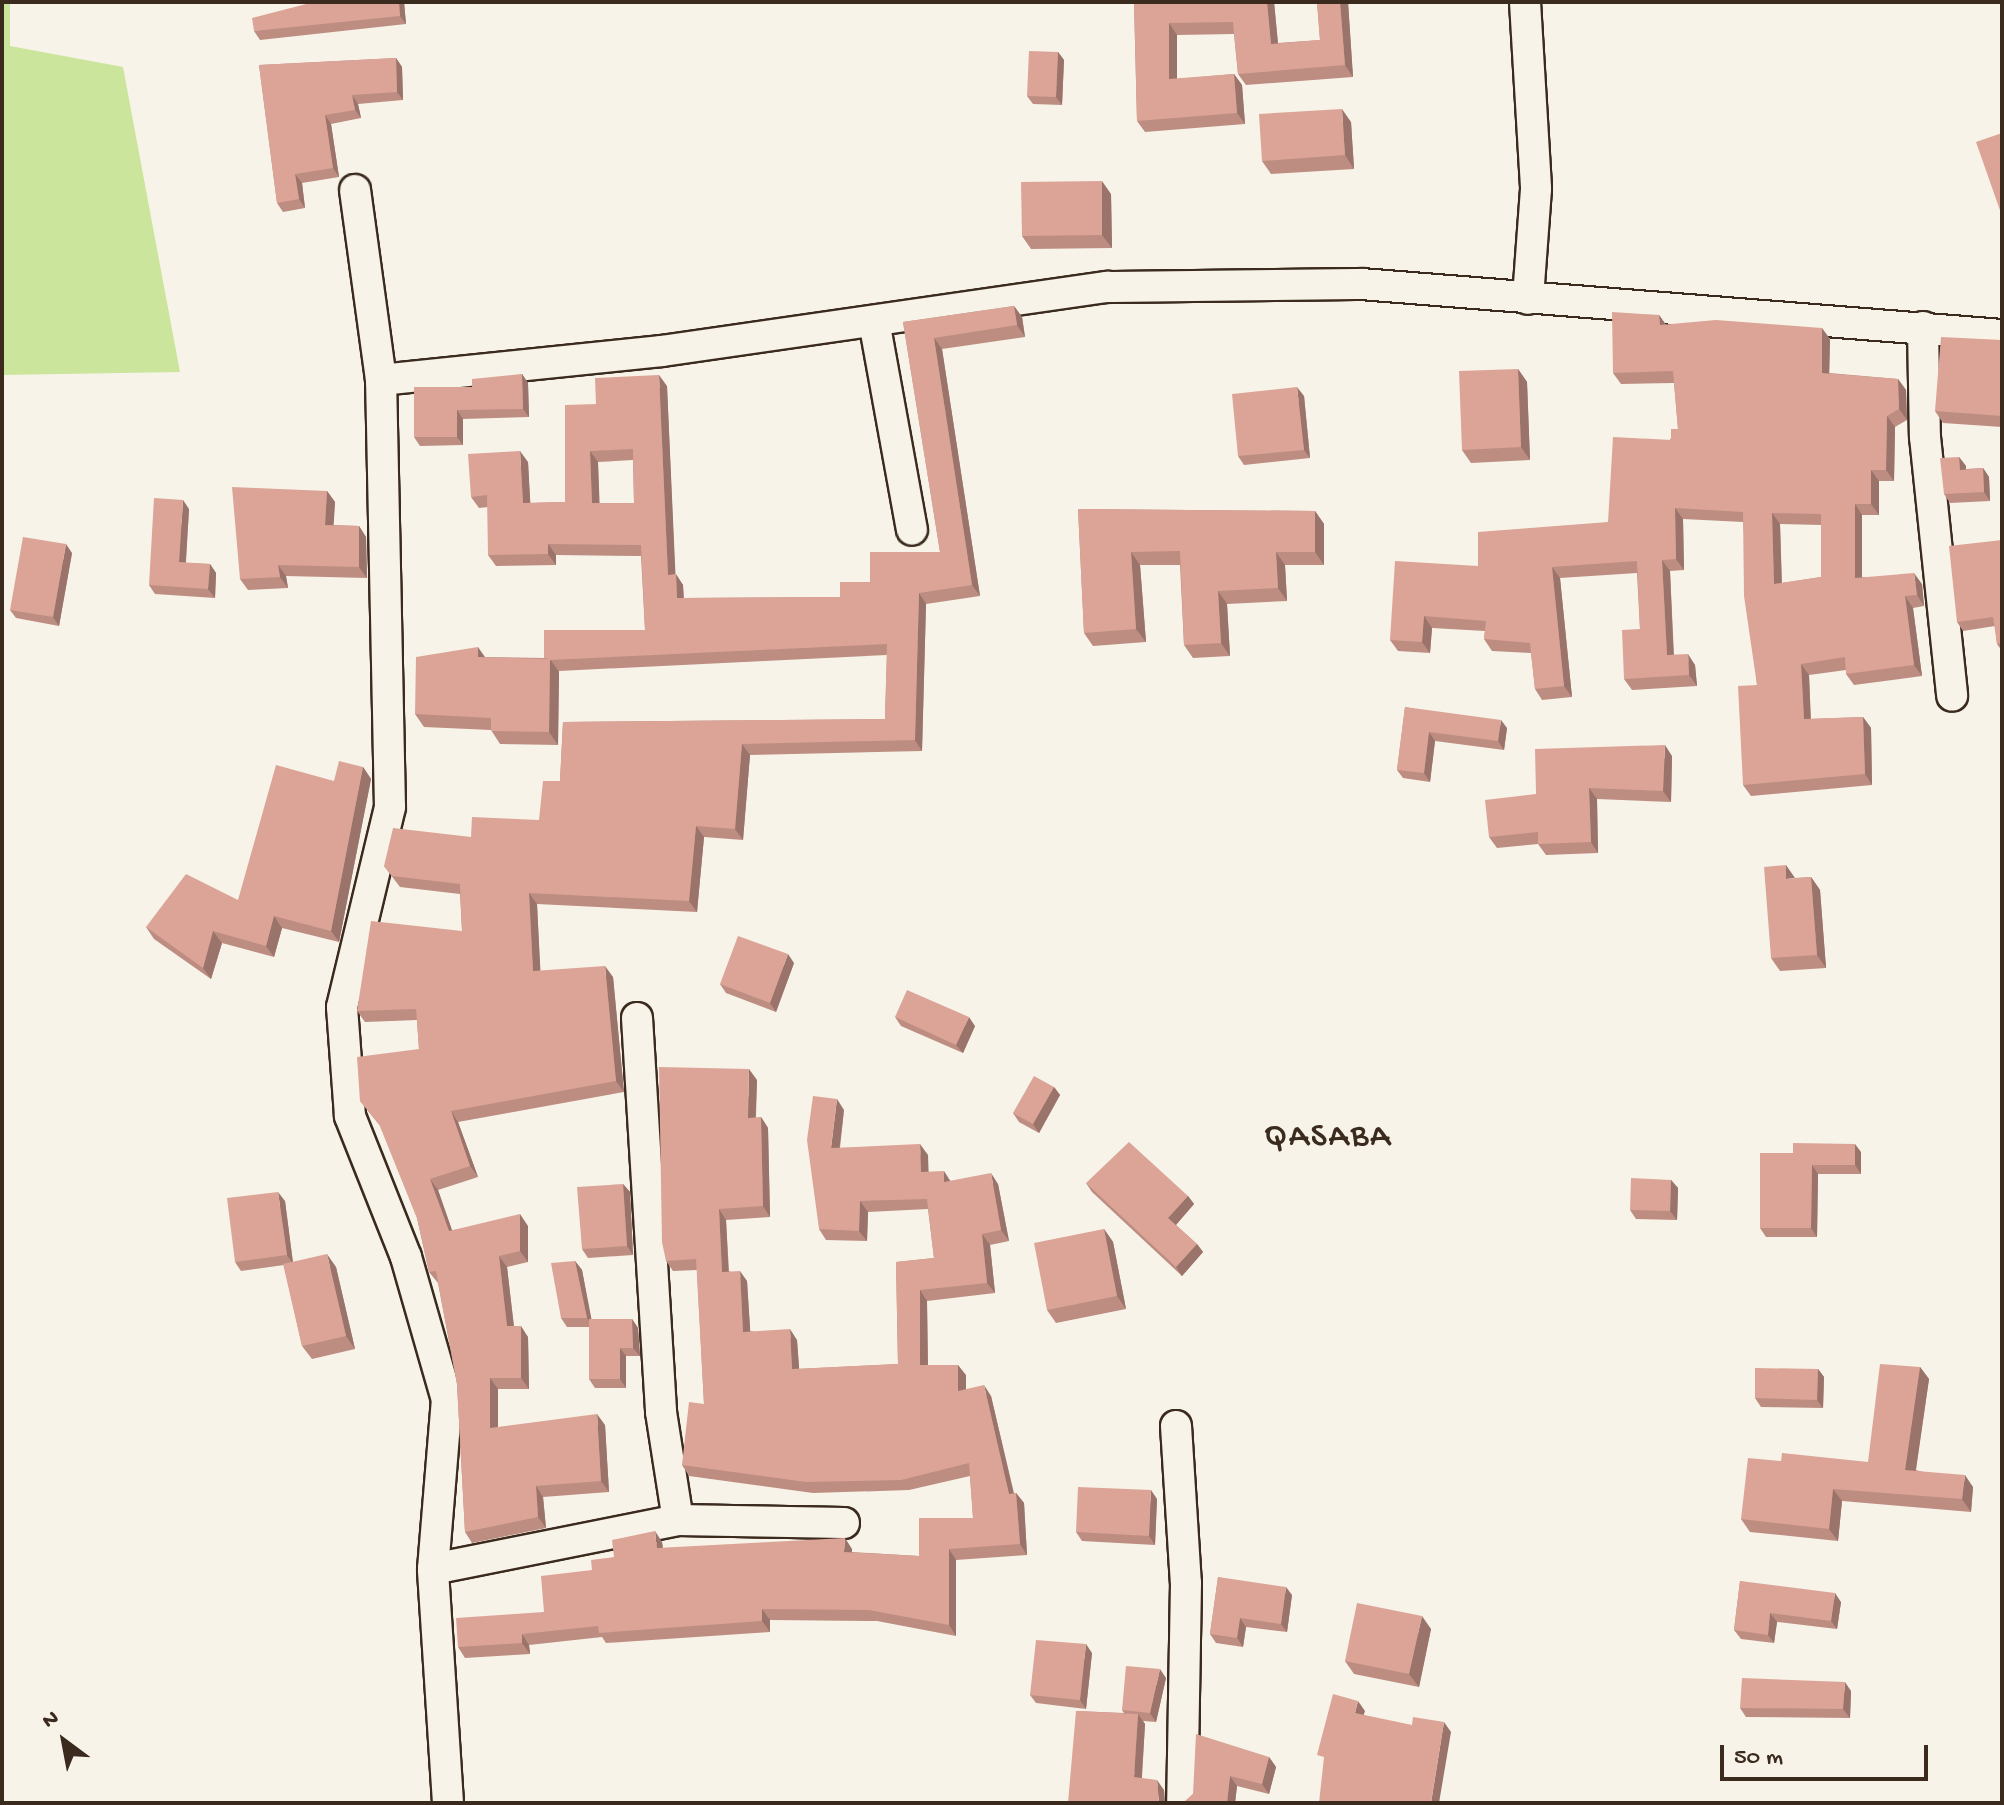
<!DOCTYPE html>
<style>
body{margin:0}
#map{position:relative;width:2004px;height:1805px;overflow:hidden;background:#f7f3e8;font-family:"Gochi Hand",sans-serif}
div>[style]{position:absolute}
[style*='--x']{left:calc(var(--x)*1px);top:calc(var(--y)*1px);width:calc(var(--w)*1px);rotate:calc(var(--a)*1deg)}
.green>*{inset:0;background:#cbe69c}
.roads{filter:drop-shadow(2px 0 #3b2a1e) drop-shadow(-2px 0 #3b2a1e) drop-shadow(0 2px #3b2a1e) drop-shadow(0 -2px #3b2a1e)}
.street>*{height:30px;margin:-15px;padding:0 15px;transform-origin:15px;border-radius:15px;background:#f7f3e8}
.wall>*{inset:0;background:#bd8d82}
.shaded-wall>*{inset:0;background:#9a736a}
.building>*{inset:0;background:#dca497}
span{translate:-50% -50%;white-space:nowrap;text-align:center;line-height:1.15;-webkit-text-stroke:6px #f7f3e8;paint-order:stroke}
.quarter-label{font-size:34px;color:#3b2a1e;letter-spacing:2px}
.frame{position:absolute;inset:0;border:4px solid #3b2a1e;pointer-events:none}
.north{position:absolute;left:24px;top:1701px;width:80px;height:80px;-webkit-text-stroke:6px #f7f3e8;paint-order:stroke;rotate:328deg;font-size:22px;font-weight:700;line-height:32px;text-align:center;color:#3b2a1e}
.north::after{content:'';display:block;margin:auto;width:28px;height:36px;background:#3b2a1e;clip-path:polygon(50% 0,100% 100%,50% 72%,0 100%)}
.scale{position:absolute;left:1720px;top:1745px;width:208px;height:36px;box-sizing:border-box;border:4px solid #3b2a1e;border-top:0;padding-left:10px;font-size:24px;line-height:28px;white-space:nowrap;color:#3b2a1e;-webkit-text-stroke:6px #f7f3e8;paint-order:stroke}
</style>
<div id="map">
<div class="green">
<i style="clip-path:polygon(2px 2px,10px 2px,10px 46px,123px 67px,180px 372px,2px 375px)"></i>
</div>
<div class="roads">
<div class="street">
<i style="--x:1525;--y:2;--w:187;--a:86.6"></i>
<i style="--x:1536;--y:189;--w:110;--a:94.2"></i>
<i style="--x:355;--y:190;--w:192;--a:82.2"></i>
<i style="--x:874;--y:321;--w:212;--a:79.7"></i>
<i style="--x:1923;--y:327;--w:110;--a:89"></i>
<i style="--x:1925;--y:437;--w:260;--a:84"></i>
<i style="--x:637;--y:1018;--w:395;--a:86.5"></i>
<i style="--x:661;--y:1412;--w:109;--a:81.1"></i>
<i style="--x:1176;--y:1426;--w:157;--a:86.4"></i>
<i style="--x:1186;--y:1583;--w:220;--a:91"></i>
<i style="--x:433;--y:1569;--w:250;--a:-11.3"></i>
<i style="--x:678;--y:1520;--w:166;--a:1"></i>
<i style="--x:448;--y:1803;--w:234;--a:-93.7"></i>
<i style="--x:433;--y:1569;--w:170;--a:-85.3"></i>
<i style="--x:447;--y:1400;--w:149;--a:-106"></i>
<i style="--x:406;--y:1257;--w:152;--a:-111.7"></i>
<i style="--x:350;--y:1116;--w:109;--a:-94.2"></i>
<i style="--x:342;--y:1007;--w:206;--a:-76.5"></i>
<i style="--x:390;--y:807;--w:427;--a:-91.2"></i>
<i style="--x:381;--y:380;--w:282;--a:-5.9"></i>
<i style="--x:662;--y:351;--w:450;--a:-8.2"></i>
<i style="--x:1107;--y:287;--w:254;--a:-0.7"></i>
<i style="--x:1361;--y:284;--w:643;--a:4.55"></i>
</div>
</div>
<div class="wall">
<i style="clip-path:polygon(404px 2px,406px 24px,260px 40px,254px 31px)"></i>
<i style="clip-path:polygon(1134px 2px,1274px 2px,1278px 43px,1320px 40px,1317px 2px,1348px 2px,1353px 77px,1246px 85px,1238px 74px,1234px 34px,1177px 35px,1177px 79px,1234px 74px,1242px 85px,1245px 124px,1145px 132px,1137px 121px)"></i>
<i style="clip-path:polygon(1058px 52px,1064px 60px,1062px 105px,1033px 104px,1027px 96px)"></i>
<i style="clip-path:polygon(396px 58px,402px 67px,403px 100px,358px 104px,361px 118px,331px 124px,339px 177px,302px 183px,305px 208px,283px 212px,277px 203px,259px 65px)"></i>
<i style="clip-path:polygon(1351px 122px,1354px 169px,1271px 174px,1262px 161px)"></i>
<i style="clip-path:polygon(1111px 194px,1112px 248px,1031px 249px,1022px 236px)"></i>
<i style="clip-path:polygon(evenodd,1014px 306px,1022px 317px,1025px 337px,942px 349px,980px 596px,926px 604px,922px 751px,750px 755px,743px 840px,704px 837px,697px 912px,537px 904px,540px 971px,613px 977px,624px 1092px,458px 1122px,478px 1177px,438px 1190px,452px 1230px,528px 1226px,528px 1262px,507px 1267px,514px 1326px,528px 1337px,529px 1389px,498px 1389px,498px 1427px,605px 1425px,609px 1492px,543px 1497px,546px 1528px,472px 1543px,465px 1532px,457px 1384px,438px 1283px,429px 1272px,417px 1218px,381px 1127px,360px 1101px,419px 1049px,417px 1020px,365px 1022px,357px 1011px,462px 931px,460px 894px,400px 887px,384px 866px,471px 837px,539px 820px,560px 781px,563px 722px,885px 719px,887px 655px,559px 671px,558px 745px,500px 744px,491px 730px,424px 727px,415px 714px,485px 657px,544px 658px,645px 630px,641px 556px,556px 555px,556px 565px,496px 566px,488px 555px,488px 507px,479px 508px,471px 497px,528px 462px,530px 503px,565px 502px,596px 404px,667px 386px,675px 574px,683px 585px,684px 598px,840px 597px,940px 552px,903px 322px,1014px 306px,633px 460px,634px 503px,599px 503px,598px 462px,633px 460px)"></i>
<i style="clip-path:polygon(evenodd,1659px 315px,1666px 325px,1830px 339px,1829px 373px,1898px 379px,1906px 390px,1907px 420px,1895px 427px,1894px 481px,1879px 481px,1879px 515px,1862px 515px,1862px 577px,1922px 584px,1924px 606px,1913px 608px,1922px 676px,1854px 685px,1846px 674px,1846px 670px,1809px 675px,1811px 719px,1863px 717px,1871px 728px,1872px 785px,1751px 796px,1743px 785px,1757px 685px,1743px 522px,1683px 519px,1684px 570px,1670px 571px,1674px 655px,1695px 665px,1697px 686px,1632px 690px,1624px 679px,1640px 629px,1637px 573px,1560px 578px,1572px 697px,1542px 700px,1535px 689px,1531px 653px,1492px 651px,1484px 639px,1485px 631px,1432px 628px,1430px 653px,1398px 651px,1390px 640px,1478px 566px,1608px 522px,1678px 429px,1674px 383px,1621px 384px,1613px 373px,1659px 315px,1780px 524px,1821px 525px,1821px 577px,1782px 583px,1780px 524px)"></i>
<i style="clip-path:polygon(2002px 340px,2002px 427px,1943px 423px,1935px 411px)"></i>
<i style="clip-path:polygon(1518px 369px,1527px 382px,1530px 460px,1471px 463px,1462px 450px)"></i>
<i style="clip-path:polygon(522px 374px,528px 383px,529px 417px,463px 419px,463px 445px,420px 446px,414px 437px,472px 387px)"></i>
<i style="clip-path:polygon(1304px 396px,1310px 458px,1244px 465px,1238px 456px)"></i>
<i style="clip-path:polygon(1959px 457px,1966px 466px,1966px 469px,1983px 468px,1989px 477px,1990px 501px,1950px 503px,1944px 494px)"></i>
<i style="clip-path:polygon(327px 491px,335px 502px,333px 525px,359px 526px,366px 537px,367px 578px,286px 576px,288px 588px,248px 590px,240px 579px)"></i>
<i style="clip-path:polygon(189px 509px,186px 563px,210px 564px,216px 573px,215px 598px,155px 594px,149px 585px)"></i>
<i style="clip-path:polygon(1078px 509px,1315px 511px,1324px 524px,1324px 565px,1285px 565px,1287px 601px,1227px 604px,1230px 656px,1193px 658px,1184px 645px,1180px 565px,1140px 565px,1146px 642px,1093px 646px,1084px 633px)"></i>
<i style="clip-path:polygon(2002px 540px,2002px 651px,1997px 644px,1995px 626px,1963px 631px,1957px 622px)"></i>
<i style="clip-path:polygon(72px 553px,59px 626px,16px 618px,10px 610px)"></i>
<i style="clip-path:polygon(1405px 707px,1507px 728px,1504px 750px,1435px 741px,1430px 782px,1403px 778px,1397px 770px)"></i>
<i style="clip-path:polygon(1672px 756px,1671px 802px,1597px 799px,1598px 853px,1546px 855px,1538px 844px,1497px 848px,1489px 837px,1536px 794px)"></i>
<i style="clip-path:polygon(363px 767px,371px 779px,339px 942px,282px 928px,274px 957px,222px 943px,211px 979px,154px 939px,146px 927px,238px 900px,334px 781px)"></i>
<i style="clip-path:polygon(1811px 877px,1820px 890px,1826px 968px,1780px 971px,1771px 958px,1795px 878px)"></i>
<i style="clip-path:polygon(794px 963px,776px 1012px,726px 993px,720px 984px)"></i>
<i style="clip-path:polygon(895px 1017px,975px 1026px,963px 1053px,901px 1026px)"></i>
<i style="clip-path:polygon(757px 1080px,756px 1118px,761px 1117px,768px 1128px,770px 1217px,726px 1220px,729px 1271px,747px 1281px,750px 1331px,797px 1340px,799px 1369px,898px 1364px,896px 1262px,934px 1258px,928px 1209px,868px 1212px,867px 1241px,826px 1240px,819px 1229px,844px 1110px,840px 1148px,928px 1155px,928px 1172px,951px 1181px,998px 1184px,1009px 1241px,990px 1245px,995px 1293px,927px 1301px,928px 1365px,966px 1375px,966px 1389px,991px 1396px,1014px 1493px,1016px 1493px,1024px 1503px,1027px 1555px,956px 1560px,956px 1636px,877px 1621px,770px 1620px,770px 1632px,606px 1643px,602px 1637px,529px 1645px,530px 1654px,465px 1658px,458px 1647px,544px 1612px,592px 1570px,614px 1557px,662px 1542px,663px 1548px,852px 1549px,852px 1552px,919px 1556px,973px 1518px,970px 1476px,909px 1490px,813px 1493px,689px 1476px,682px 1465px,704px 1404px,697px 1270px,673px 1271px,666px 1261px)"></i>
<i style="clip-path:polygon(1054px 1087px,1060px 1095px,1039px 1133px,1019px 1122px,1013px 1113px)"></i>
<i style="clip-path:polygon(1861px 1152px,1861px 1174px,1818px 1174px,1817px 1237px,1766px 1237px,1760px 1228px,1793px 1153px)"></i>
<i style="clip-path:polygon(1671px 1180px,1678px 1188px,1677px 1220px,1636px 1219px,1630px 1210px)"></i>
<i style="clip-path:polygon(1086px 1183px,1188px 1196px,1194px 1204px,1176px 1225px,1197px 1244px,1203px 1252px,1182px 1276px,1092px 1192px)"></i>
<i style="clip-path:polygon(623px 1184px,630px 1192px,633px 1255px,588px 1258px,582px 1249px)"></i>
<i style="clip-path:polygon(285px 1201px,293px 1262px,336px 1267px,355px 1349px,312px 1359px,302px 1346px,284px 1265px,241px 1271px,235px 1262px)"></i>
<i style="clip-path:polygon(1104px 1229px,1113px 1242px,1126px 1309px,1056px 1323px,1047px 1310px)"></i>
<i style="clip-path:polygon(575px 1261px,582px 1270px,591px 1319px,632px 1319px,638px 1328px,640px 1356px,626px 1356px,626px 1388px,595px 1388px,589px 1379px,589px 1327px,567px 1327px,561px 1318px)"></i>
<i style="clip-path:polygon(1920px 1367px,1929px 1379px,1916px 1470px,1973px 1487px,1971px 1512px,1842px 1501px,1838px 1541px,1750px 1532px,1741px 1519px,1781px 1461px,1868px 1462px)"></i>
<i style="clip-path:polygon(1818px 1369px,1824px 1377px,1823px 1408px,1761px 1407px,1755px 1398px)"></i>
<i style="clip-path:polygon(1157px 1499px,1155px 1545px,1082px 1541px,1076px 1532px)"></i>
<i style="clip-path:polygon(1218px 1577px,1292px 1595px,1287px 1632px,1246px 1627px,1243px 1647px,1216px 1643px,1210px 1634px)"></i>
<i style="clip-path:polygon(1740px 1581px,1841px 1602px,1837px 1629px,1777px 1622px,1774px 1643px,1741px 1639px,1734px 1630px)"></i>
<i style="clip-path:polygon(1431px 1629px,1419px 1687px,1354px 1674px,1345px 1661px)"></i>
<i style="clip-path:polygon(1092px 1653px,1086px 1709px,1036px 1703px,1030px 1695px)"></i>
<i style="clip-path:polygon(1166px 1678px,1156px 1722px,1143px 1721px,1145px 1724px,1142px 1778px,1164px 1790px,1165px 1803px,1076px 1711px,1124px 1713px,1122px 1710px)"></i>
<i style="clip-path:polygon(1851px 1691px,1850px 1718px,1746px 1717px,1740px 1708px)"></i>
<i style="clip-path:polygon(1269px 1757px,1276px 1767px,1269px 1794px,1237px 1786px,1235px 1803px,1183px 1803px,1193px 1794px)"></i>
</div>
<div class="shaded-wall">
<i style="clip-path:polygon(399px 2px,404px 2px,406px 24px,400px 16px)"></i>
<i style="clip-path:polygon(1267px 2px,1274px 2px,1279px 55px,1271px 44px)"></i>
<i style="clip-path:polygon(1340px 2px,1348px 2px,1353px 77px,1345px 65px)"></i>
<i style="clip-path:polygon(1169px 23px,1177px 35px,1177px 91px,1169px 79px)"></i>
<i style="clip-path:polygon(1058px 52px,1064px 60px,1062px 105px,1056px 97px)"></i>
<i style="clip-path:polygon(396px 58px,402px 67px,403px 100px,397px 92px)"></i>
<i style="clip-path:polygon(1234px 74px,1242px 85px,1245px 124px,1237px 113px)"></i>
<i style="clip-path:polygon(352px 95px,358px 104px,361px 118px,355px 110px)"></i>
<i style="clip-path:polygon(1342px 109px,1351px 122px,1354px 169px,1345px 155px)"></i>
<i style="clip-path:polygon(325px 115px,331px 124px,339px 177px,333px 168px)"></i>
<i style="clip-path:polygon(295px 174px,302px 183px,305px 208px,299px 199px)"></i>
<i style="clip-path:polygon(1102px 181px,1111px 194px,1112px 248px,1102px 235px)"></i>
<i style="clip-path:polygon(1014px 306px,1022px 317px,1025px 337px,1017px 325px)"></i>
<i style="clip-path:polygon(1659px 315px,1667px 326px,1660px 325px)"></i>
<i style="clip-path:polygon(1822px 328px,1830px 339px,1829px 384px,1822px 373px)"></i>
<i style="clip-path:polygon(934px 338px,942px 349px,980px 596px,972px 585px)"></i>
<i style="clip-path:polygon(1518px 369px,1527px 382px,1530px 460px,1521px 447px)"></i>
<i style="clip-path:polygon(522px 374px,528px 383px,529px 417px,523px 409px)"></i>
<i style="clip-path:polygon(659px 375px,667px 386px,676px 586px,668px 575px)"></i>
<i style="clip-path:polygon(1898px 379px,1906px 390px,1907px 420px,1899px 409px)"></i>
<i style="clip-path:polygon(1297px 387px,1304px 396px,1310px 458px,1304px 450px)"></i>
<i style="clip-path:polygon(457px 410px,463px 419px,463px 445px,457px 437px)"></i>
<i style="clip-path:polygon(1887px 416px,1895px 427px,1894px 481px,1886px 470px)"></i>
<i style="clip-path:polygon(520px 451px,528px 462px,531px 514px,523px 503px)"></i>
<i style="clip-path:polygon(590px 451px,598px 462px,600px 514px,592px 503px)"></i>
<i style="clip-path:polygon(1959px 457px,1966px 466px,1966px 478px,1960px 470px)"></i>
<i style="clip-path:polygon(1983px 468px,1989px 477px,1990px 501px,1984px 492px)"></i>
<i style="clip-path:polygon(1871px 470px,1879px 481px,1879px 515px,1871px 504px)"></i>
<i style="clip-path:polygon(327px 491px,335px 502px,333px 536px,325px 525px)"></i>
<i style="clip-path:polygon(183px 500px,189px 509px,185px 571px,179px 562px)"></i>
<i style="clip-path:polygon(1855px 504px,1862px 515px,1862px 589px,1855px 578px)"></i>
<i style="clip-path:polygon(1675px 508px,1683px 519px,1684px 570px,1676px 559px)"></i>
<i style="clip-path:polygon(1315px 511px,1324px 524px,1324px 565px,1315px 552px)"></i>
<i style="clip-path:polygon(1772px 513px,1780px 524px,1782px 595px,1774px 584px)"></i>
<i style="clip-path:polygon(359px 526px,366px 537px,367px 578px,359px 567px)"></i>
<i style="clip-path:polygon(66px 544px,72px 553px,59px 626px,53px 617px)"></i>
<i style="clip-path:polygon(548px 544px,556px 555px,556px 565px,548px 554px)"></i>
<i style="clip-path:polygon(1131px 552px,1140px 565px,1146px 642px,1136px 629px)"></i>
<i style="clip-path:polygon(1276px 552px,1285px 565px,1287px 601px,1278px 588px)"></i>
<i style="clip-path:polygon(1662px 560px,1670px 571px,1674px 666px,1667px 655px)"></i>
<i style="clip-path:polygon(210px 564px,216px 573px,215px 598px,208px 589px)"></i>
<i style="clip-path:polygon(278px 565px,286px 576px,288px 588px,280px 577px)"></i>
<i style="clip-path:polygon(1552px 567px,1560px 578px,1572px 697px,1564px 686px)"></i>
<i style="clip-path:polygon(1914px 573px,1922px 584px,1924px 606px,1917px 595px)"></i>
<i style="clip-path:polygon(676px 574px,683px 585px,684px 609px,677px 598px)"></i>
<i style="clip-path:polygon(1218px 591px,1227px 604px,1230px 656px,1221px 643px)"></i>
<i style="clip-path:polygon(919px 593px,926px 604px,922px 751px,915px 740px)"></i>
<i style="clip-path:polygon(1905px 596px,1913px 608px,1922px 676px,1914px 665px)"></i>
<i style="clip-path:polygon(1424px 616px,1432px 628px,1430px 653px,1422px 642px)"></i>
<i style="clip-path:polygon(478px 647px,487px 660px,478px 657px)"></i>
<i style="clip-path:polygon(1688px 654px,1695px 665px,1697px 686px,1689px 675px)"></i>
<i style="clip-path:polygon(550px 659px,559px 672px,558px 745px,549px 732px)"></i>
<i style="clip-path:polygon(1801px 664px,1809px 675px,1811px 730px,1804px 719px)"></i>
<i style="clip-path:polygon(1863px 717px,1871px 728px,1872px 785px,1865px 774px)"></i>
<i style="clip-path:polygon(1501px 720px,1507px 728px,1504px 750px,1498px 741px)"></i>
<i style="clip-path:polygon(1429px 732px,1435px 741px,1430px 782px,1424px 773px)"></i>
<i style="clip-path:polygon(742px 744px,750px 755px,743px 840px,735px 829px)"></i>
<i style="clip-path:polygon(1665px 745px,1672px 756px,1671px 802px,1663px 791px)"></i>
<i style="clip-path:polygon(363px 767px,371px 779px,339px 942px,331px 931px)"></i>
<i style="clip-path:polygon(1589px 788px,1597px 799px,1598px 853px,1591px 842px)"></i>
<i style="clip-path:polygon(696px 826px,704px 837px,697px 912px,689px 901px)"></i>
<i style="clip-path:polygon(1786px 865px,1795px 878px,1786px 879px)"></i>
<i style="clip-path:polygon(1811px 877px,1820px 890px,1826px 968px,1817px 955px)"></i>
<i style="clip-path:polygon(529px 893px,537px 904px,541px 982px,533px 971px)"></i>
<i style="clip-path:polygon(274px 916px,282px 928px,274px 957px,266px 946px)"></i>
<i style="clip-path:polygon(213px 931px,222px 943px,211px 979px,203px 968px)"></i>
<i style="clip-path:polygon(788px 954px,794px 963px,776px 1012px,770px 1003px)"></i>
<i style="clip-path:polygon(605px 966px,613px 977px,624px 1092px,616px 1081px)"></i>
<i style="clip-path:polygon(969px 1017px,975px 1026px,963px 1053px,956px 1045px)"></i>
<i style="clip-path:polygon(749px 1069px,757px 1080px,755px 1129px,748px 1118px)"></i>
<i style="clip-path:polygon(1054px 1087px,1060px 1095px,1039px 1133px,1033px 1124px)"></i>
<i style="clip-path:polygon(837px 1099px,844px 1110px,838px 1159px,831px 1148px)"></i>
<i style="clip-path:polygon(451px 1111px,458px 1122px,478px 1177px,470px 1166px)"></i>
<i style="clip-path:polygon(761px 1117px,768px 1128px,770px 1217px,763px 1206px)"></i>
<i style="clip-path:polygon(920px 1144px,928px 1155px,929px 1183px,921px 1172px)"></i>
<i style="clip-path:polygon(1855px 1144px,1861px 1152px,1861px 1174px,1855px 1165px)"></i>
<i style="clip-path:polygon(1812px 1165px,1818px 1174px,1817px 1237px,1811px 1228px)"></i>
<i style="clip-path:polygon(944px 1171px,951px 1182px,944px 1182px)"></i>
<i style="clip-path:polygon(991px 1173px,998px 1184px,1009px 1241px,1001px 1230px)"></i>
<i style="clip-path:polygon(430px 1179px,438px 1190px,456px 1242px,449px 1231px)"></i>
<i style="clip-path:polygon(1671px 1180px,1678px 1188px,1677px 1220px,1670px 1211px)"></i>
<i style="clip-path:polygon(623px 1184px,630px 1192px,633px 1255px,627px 1246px)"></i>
<i style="clip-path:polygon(278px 1192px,285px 1201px,293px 1264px,287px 1255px)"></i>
<i style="clip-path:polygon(1188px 1196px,1194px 1204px,1174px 1227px,1168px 1218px)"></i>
<i style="clip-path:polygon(860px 1201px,868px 1212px,867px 1241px,859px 1231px)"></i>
<i style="clip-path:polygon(719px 1209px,726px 1220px,729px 1282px,722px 1272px)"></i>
<i style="clip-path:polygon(520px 1214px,528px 1226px,528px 1262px,520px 1251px)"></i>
<i style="clip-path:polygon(1104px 1229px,1113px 1242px,1126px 1309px,1117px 1296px)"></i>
<i style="clip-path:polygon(982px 1234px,990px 1245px,995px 1293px,987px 1283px)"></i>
<i style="clip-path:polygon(1197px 1244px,1203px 1252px,1182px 1276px,1176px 1267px)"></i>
<i style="clip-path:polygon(327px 1254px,336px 1267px,355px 1349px,346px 1336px)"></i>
<i style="clip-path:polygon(499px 1256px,507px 1267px,515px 1337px,507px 1326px)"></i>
<i style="clip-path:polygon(575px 1261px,582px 1270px,593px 1327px,587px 1318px)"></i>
<i style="clip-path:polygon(740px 1271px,747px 1281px,751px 1342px,743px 1332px)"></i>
<i style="clip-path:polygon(920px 1290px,927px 1301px,928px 1376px,920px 1365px)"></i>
<i style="clip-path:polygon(632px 1319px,638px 1328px,640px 1356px,633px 1348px)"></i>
<i style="clip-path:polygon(521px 1326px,528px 1337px,529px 1389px,521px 1378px)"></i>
<i style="clip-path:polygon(790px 1329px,797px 1340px,800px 1380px,792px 1369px)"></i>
<i style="clip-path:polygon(620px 1348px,626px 1356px,626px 1388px,620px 1379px)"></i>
<i style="clip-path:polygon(958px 1365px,966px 1375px,966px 1402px,958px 1391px)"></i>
<i style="clip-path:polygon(1920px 1367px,1929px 1379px,1914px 1482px,1905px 1470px)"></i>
<i style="clip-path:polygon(1818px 1369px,1824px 1377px,1823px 1408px,1817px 1400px)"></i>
<i style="clip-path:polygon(490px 1378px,498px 1389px,498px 1439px,490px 1428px)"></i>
<i style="clip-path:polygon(984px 1385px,991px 1396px,1016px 1504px,1009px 1494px)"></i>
<i style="clip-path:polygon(597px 1414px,605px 1425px,609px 1492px,601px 1481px)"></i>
<i style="clip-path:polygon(1965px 1475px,1973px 1487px,1971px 1512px,1962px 1499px)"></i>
<i style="clip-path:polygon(536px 1486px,543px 1497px,546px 1528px,538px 1517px)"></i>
<i style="clip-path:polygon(1833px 1489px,1842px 1501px,1838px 1541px,1829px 1529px)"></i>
<i style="clip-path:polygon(1151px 1490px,1157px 1499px,1155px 1545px,1149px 1536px)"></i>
<i style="clip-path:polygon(1016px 1493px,1024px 1503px,1027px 1555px,1020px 1544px)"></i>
<i style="clip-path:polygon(655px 1531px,662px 1542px,664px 1559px,657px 1548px)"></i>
<i style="clip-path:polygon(845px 1538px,852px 1549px,852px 1563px,844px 1552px)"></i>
<i style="clip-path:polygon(949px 1549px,956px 1560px,956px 1636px,949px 1625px)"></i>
<i style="clip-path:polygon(1286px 1587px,1292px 1595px,1287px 1632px,1281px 1624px)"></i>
<i style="clip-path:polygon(1835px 1593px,1841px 1602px,1837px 1629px,1831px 1621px)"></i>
<i style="clip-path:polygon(762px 1609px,770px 1620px,770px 1632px,762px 1621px)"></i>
<i style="clip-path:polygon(1770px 1613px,1777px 1622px,1774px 1643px,1768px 1635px)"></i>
<i style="clip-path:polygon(1422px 1616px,1431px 1629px,1419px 1687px,1409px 1674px)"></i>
<i style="clip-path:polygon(1240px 1618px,1246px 1627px,1243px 1647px,1237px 1638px)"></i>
<i style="clip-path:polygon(522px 1634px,529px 1645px,530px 1654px,522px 1643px)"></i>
<i style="clip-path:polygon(1086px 1644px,1092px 1653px,1086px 1709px,1080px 1700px)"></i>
<i style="clip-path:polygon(1160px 1669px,1166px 1678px,1156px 1722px,1150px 1713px)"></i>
<i style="clip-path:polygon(1845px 1682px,1851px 1691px,1850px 1718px,1843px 1709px)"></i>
<i style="clip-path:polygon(1358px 1701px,1365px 1711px,1361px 1723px,1355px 1713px)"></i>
<i style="clip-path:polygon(1138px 1714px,1145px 1724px,1141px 1787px,1134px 1777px)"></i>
<i style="clip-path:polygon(1444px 1722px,1451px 1732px,1439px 1803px,1431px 1803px)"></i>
<i style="clip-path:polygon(1269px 1757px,1276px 1767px,1269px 1794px,1262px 1784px)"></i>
<i style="clip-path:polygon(1230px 1776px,1237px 1786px,1235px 1803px,1227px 1803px)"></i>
<i style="clip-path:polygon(1157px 1780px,1164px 1790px,1165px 1803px,1160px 1803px,1159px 1801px)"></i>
</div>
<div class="building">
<i style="clip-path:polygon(314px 2px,399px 2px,400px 16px,254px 31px,252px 18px)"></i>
<i style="clip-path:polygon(1134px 2px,1267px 2px,1271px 44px,1320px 40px,1317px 2px,1340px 2px,1345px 65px,1238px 74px,1233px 22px,1169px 23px,1169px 79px,1234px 74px,1237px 113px,1137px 121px)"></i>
<i style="clip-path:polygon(1029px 51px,1058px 52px,1056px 97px,1027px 96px)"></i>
<i style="clip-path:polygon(396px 58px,397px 92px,352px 95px,355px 110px,325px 115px,333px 168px,295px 174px,299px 199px,277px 203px,259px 65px)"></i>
<i style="clip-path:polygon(1342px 109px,1345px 155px,1262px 161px,1259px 114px)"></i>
<i style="clip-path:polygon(2002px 133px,2002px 216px,1976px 142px)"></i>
<i style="clip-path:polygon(1102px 181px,1102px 235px,1022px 236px,1021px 182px)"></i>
<i style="clip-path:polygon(evenodd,1014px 306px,1017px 325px,934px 338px,972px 585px,919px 593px,915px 740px,742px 744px,735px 829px,696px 826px,689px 901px,529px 893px,533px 971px,605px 966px,616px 1081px,451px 1111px,470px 1166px,430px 1179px,449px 1231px,520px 1214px,520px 1251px,499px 1256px,507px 1326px,521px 1326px,521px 1378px,490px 1378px,490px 1428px,597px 1414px,601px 1481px,536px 1486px,538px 1517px,465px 1532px,457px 1384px,436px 1271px,429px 1272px,417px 1218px,379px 1124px,360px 1101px,357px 1057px,419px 1049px,416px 1009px,357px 1011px,371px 921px,462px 931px,460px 884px,392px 876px,384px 866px,393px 828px,471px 837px,472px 817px,539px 820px,543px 781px,560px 781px,563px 722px,885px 719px,887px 644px,550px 660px,550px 659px,544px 658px,544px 630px,645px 630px,641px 545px,548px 544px,548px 554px,488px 555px,487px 495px,471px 497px,468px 454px,520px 451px,523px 503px,565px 502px,565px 405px,596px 404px,595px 378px,659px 375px,668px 575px,676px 574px,677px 598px,840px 597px,840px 582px,870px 582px,870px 552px,940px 552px,903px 322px,1014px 306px,633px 449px,634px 503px,592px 503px,590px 451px,633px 449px)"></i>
<i style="clip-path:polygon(evenodd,1612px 312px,1659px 315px,1660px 325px,1716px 320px,1822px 328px,1822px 373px,1898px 379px,1899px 409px,1887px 416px,1886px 470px,1871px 470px,1871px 504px,1855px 504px,1855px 578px,1914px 573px,1917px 595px,1905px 596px,1914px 665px,1846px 674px,1845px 657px,1801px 664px,1804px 719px,1863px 717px,1865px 774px,1743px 785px,1738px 686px,1757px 685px,1744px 596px,1743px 512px,1675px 508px,1676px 559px,1662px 560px,1667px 655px,1688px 654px,1689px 675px,1624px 679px,1622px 630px,1640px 629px,1637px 561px,1552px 567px,1564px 686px,1535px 689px,1530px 643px,1484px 639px,1486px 621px,1424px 616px,1422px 642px,1390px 640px,1395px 561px,1478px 566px,1478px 532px,1608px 522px,1613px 437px,1671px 440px,1671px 429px,1678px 429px,1673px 371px,1613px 373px,1612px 312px,1772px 513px,1821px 514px,1821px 577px,1774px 584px,1772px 513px)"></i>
<i style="clip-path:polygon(1941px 337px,2002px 340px,2002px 416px,1935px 411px)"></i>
<i style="clip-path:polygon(1518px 369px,1521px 447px,1462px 450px,1459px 371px)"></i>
<i style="clip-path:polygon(522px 374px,523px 409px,457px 410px,457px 437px,414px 437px,414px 387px,472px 387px,472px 379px)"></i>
<i style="clip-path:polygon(1297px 387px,1304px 450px,1238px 456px,1232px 394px)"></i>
<i style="clip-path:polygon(1959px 457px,1960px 470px,1983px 468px,1984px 492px,1944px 494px,1940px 458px)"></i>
<i style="clip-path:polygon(232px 487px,327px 491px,325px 525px,359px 526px,359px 567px,278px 565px,280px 577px,240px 579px)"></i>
<i style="clip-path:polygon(154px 498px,183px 500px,179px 562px,210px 564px,208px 589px,149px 585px)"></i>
<i style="clip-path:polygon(1078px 509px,1315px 511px,1315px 552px,1276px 552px,1278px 588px,1218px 591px,1221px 643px,1184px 645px,1180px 551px,1131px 552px,1136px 629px,1084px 633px)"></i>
<i style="clip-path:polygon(23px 537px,66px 544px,53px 617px,10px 610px)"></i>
<i style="clip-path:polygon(2002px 540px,2002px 643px,1997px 644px,1993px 617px,1957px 622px,1949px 546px)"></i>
<i style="clip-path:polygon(478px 647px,478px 657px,550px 659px,549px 732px,491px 731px,491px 718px,415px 714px,416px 657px)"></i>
<i style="clip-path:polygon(1405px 707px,1501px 720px,1498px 741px,1429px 732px,1424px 773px,1397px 770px)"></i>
<i style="clip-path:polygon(1665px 745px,1663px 791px,1589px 788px,1591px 842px,1538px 844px,1538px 832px,1489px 837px,1485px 800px,1536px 794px,1535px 749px)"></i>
<i style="clip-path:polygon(339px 761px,363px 767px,331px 931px,274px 916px,266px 946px,213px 931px,203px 968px,146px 927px,186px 874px,238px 900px,276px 765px,334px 781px)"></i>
<i style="clip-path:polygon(1786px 865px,1786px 879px,1811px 877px,1817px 955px,1771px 958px,1764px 867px)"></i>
<i style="clip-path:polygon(738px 936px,788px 954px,770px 1003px,720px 984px)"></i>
<i style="clip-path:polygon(907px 990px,969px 1017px,956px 1045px,895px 1017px)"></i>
<i style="clip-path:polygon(659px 1067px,749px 1069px,748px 1118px,761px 1117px,763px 1206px,719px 1209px,722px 1272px,740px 1271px,743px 1332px,790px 1329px,792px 1369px,898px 1364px,896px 1262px,934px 1258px,927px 1199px,860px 1201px,859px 1231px,819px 1229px,807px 1140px,813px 1096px,837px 1099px,831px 1148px,920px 1144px,921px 1172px,944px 1171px,944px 1182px,991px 1173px,1001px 1230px,982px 1234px,987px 1283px,920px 1290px,920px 1365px,958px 1365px,958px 1391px,984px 1385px,1009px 1494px,1016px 1493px,1020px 1544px,949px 1549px,949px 1625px,869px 1610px,762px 1609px,762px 1621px,599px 1633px,598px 1626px,522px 1634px,522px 1643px,458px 1647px,456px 1618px,544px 1612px,541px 1576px,592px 1570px,591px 1560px,614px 1557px,612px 1540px,655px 1531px,657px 1548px,845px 1538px,844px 1552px,919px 1556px,919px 1518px,973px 1518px,969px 1463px,901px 1480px,806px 1482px,682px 1465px,689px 1402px,704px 1404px,696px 1259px,666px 1261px,662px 1242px)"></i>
<i style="clip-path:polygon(1034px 1076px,1054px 1087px,1033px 1124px,1013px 1113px)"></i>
<i style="clip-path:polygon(1129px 1142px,1188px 1196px,1168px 1218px,1197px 1244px,1176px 1267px,1086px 1183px)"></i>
<i style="clip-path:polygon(1793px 1143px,1855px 1144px,1855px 1165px,1812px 1165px,1811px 1228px,1760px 1228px,1760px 1153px,1793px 1153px)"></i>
<i style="clip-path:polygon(1631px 1178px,1671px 1180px,1670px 1211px,1630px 1210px)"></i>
<i style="clip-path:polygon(623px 1184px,627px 1246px,582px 1249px,577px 1187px)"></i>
<i style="clip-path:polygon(278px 1192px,287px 1255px,235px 1262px,227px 1198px)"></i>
<i style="clip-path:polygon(1104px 1229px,1117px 1296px,1047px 1310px,1034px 1243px)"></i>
<i style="clip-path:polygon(327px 1254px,346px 1336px,302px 1346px,283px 1264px)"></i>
<i style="clip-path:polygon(575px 1261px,587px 1318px,561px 1318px,551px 1263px)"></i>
<i style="clip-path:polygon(589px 1319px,632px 1319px,633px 1348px,620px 1348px,620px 1379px,589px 1379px)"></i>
<i style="clip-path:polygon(1880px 1364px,1920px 1367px,1905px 1470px,1965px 1475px,1962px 1499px,1833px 1489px,1829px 1529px,1741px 1519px,1748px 1458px,1781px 1461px,1782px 1453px,1868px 1462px)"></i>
<i style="clip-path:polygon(1755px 1368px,1818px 1369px,1817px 1400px,1755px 1398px)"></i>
<i style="clip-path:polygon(1078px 1487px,1151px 1490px,1149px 1536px,1076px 1532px)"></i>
<i style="clip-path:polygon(1218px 1577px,1286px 1587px,1281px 1624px,1240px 1618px,1237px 1638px,1210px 1634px)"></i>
<i style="clip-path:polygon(1740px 1581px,1835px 1593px,1831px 1621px,1770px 1613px,1768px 1635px,1734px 1630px)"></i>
<i style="clip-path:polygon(1357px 1603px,1422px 1616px,1409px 1674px,1345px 1661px)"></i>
<i style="clip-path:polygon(1036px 1640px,1086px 1644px,1080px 1700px,1030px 1695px)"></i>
<i style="clip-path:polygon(1126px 1666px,1160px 1669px,1150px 1713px,1122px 1710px)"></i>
<i style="clip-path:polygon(1742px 1678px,1845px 1682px,1843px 1709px,1740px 1708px)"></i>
<i style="clip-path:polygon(1333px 1694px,1358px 1701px,1355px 1713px,1412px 1725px,1413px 1717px,1444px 1722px,1431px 1803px,1319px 1803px,1324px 1757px,1317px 1755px)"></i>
<i style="clip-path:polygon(1076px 1711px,1138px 1714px,1134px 1777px,1157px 1780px,1159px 1801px,1162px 1803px,1068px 1803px)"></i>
<i style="clip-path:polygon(1196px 1734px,1269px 1757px,1262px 1784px,1230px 1776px,1227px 1803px,1183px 1803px,1193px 1794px)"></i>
</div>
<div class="quarter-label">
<span style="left:1328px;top:1139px">QASABA</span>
</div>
<div class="frame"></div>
<div class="north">N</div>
<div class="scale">50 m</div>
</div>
